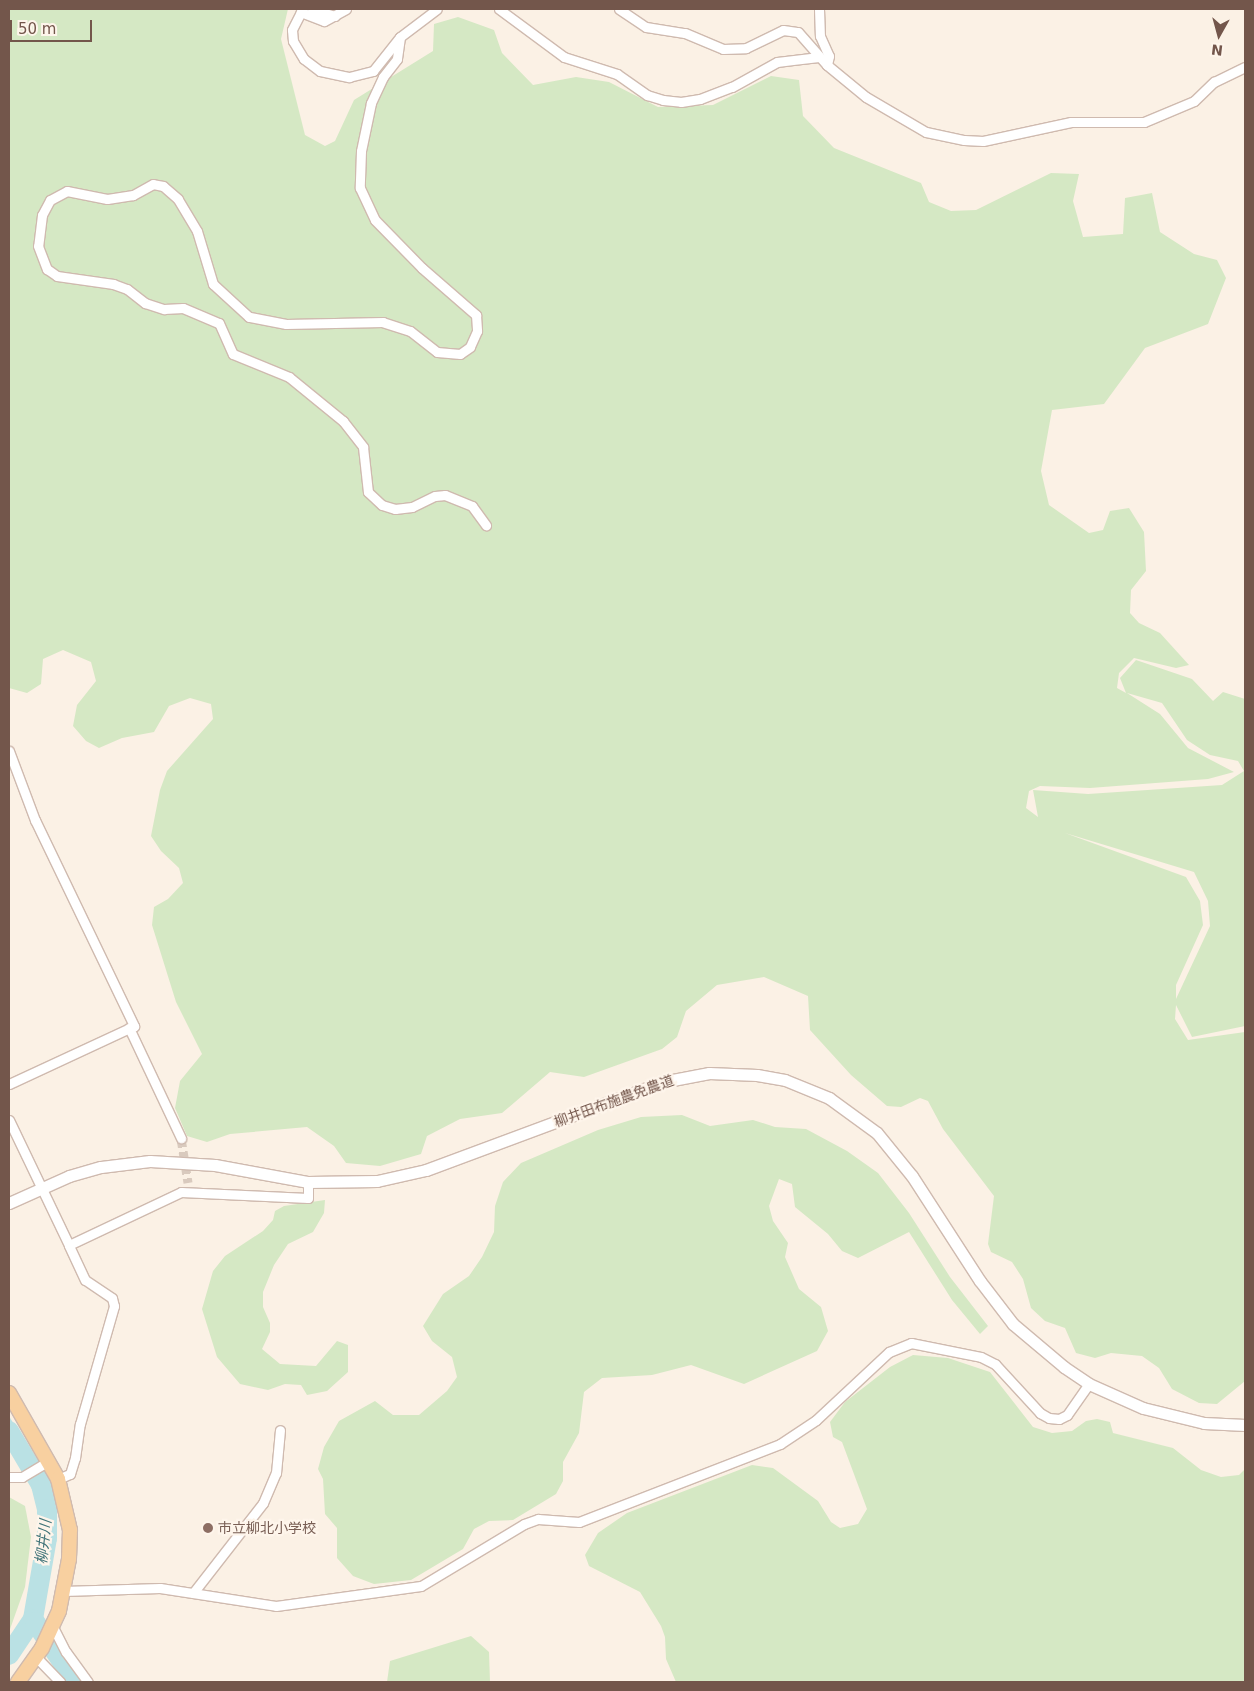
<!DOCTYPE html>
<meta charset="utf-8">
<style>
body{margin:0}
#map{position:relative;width:1254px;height:1691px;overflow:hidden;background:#fbf1e5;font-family:"DejaVu Sans","Noto Sans JP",sans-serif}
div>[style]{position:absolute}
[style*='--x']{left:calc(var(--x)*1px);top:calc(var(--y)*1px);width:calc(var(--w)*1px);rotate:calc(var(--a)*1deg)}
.green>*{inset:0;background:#d5e8c4}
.water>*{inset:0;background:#bae1e4}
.river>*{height:20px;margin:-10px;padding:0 10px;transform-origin:10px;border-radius:10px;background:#bae1e4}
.minor-tunnel>*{height:9px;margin-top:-4.5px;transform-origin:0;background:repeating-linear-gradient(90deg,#d9cabe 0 9px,transparent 0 13.5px)}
.roads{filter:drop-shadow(1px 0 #cfbaaf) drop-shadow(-1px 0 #cfbaaf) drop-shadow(0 1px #cfbaaf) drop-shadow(0 -1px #cfbaaf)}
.minor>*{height:9px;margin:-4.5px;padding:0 4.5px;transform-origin:4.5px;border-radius:4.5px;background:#fff}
.tertiary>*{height:11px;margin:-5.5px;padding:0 5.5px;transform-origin:5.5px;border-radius:5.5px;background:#fff}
.primary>*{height:14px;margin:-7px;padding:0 7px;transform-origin:7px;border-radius:7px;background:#f8d0a0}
.dots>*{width:14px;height:14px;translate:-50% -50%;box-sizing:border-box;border:2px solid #fef5eb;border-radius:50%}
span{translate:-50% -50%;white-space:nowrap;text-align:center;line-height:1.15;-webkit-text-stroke:4.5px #fef5eb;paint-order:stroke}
.street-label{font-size:14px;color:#73564b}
.education-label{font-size:14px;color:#785e54}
.left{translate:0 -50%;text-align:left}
.water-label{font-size:15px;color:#407378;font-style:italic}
.frame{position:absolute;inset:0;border:10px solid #73564b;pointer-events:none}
.north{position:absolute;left:1194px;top:10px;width:50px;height:50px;-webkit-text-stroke:4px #fef5eb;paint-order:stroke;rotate:187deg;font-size:14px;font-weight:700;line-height:20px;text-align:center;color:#73564b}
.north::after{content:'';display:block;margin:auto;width:18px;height:22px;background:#73564b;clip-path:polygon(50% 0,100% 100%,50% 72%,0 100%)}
.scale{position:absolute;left:10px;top:20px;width:82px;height:22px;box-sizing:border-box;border:2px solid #73564b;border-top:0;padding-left:6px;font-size:15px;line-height:18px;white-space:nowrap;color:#73564b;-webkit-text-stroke:4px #fef5eb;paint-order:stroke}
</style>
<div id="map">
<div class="green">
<i style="clip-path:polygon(evenodd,9px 9px,288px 9px,281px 39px,305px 135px,325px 146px,335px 141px,354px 100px,433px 51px,434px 24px,458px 17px,494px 30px,502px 53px,533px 85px,576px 77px,609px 82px,658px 107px,713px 105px,771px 76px,799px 80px,803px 116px,834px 148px,921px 183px,929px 202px,951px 211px,976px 210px,1051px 173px,1079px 174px,1073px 201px,1083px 237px,1123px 234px,1125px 198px,1152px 193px,1160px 232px,1194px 254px,1217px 260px,1226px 278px,1208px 324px,1145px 348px,1104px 404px,1052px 410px,1041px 471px,1049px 505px,1089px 533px,1103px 530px,1110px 511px,1129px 508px,1144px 532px,1146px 571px,1131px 590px,1130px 613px,1139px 623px,1160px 633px,1189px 665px,1176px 668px,1134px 658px,1119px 673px,1117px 688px,1126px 693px,1120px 678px,1136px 660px,1192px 679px,1213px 701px,1223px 692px,1245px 699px,1245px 1026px,1192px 1037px,1176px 1005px,1175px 1019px,1188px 1040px,1245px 1032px,1245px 1381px,1217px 1404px,1199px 1403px,1172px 1389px,1159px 1368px,1142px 1356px,1111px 1353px,1095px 1358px,1076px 1353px,1065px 1328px,1045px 1321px,1031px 1308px,1023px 1279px,1012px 1262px,991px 1252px,988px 1244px,994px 1196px,943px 1129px,928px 1101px,920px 1098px,901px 1107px,887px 1106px,851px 1075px,810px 1030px,808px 996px,764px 977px,717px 985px,686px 1011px,677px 1037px,662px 1049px,584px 1077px,550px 1072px,502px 1113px,460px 1119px,427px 1136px,421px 1154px,380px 1166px,346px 1163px,334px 1146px,307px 1127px,230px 1134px,207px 1142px,187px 1136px,175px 1108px,180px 1081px,202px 1054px,176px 1002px,152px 925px,154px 907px,168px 899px,183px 883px,179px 868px,161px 851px,151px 836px,160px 790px,167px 771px,213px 719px,211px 704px,190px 698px,169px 706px,154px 732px,122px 738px,99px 748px,86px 741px,73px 726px,77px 705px,96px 681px,91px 662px,63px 650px,43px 659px,41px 684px,27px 693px,9px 688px,9px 9px,1127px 693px,1162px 703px,1187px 740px,1210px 755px,1238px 761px,1244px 771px,1222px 785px,1088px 794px,1033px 790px,1038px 817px,1026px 808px,1029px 791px,1040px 786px,1090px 788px,1208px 779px,1234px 772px,1188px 748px,1160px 714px,1127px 693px,9px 9px,1065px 833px,1194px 872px,1208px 901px,1210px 926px,1176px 999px,1176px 985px,1203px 925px,1200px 901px,1186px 877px,1065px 833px)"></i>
<i style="clip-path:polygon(682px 1115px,710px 1126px,753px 1120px,775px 1127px,806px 1129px,847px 1151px,878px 1173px,909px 1213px,950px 1277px,988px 1326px,980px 1334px,952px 1300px,909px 1232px,858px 1258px,842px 1251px,828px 1234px,795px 1207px,792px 1184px,779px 1179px,769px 1206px,773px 1221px,788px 1243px,785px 1257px,799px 1289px,821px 1307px,828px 1331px,817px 1351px,744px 1384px,691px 1365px,652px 1375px,602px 1378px,584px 1392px,579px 1433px,563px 1462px,563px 1481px,556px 1494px,513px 1520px,489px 1521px,474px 1529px,463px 1549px,411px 1580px,374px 1584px,353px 1576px,337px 1558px,337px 1528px,325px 1514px,323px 1479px,318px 1469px,324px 1447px,339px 1421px,375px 1401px,393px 1415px,419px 1415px,447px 1391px,457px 1377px,452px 1357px,432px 1341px,423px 1326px,443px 1294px,469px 1276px,482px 1257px,494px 1232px,495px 1206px,503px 1182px,521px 1163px,598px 1130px,641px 1117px)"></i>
<i style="clip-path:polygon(325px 1200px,324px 1213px,313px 1232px,288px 1244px,274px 1265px,263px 1292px,263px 1307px,270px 1323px,270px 1332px,262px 1349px,280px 1364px,316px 1366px,337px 1341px,348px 1345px,348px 1372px,327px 1391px,307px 1395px,301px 1385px,285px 1384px,268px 1390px,240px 1384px,217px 1357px,202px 1309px,213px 1271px,225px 1256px,263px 1231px,273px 1220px,275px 1211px,284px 1206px)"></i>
<i style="clip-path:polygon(913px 1355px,948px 1358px,990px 1372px,1033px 1427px,1052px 1433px,1072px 1431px,1086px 1421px,1097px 1419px,1110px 1422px,1113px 1433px,1173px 1448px,1201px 1470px,1221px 1477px,1239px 1475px,1245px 1469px,1245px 1682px,676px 1682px,666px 1659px,665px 1637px,661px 1626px,640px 1592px,589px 1566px,585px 1555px,598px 1533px,627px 1513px,752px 1465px,773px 1468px,818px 1501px,831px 1522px,840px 1528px,858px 1524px,867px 1509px,842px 1442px,833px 1437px,830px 1422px,845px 1402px,890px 1367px)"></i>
<i style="clip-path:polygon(9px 1497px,25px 1506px,31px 1537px,25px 1587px,9px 1632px)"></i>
<i style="clip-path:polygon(471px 1636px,489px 1652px,490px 1682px,387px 1682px,390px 1661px)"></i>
</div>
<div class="water">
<i style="clip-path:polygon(9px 1416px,36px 1462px,23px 1469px,9px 1436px)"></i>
</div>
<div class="river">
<i style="--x:9;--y:1431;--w:63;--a:59.3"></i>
<i style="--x:41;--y:1485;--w:25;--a:76"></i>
<i style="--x:47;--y:1509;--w:29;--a:90"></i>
<i style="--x:47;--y:1538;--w:82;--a:99.8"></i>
<i style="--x:33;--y:1619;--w:43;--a:123.7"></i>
<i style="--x:35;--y:1622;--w:73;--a:55.7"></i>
</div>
<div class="minor-tunnel">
<i style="--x:181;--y:1138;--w:45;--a:81"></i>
</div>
<div class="roads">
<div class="minor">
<i style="--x:312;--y:9;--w:24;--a:17"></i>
<i style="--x:346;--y:9;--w:25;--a:151"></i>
<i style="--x:324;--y:21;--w:25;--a:-159"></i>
<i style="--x:301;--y:12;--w:20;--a:117"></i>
<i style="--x:292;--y:30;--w:11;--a:85"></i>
<i style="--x:293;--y:41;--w:21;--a:59"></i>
<i style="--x:304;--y:59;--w:20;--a:37"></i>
<i style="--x:320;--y:71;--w:30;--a:12"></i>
<i style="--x:349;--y:77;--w:25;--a:-14"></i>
<i style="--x:373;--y:71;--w:43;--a:-51.5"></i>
<i style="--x:400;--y:37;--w:46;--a:-37.1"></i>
<i style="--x:499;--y:9;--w:81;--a:36.4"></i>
<i style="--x:564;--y:57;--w:56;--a:17.8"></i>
<i style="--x:617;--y:74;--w:37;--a:35"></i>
<i style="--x:647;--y:95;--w:17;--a:17"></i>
<i style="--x:663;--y:100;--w:18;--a:6"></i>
<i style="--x:681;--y:102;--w:19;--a:-9"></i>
<i style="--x:700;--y:99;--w:34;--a:-21"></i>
<i style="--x:732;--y:87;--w:51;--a:-29.1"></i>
<i style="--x:777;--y:62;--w:42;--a:-6.8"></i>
<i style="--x:619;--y:9;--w:32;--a:34"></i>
<i style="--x:646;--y:27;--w:39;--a:9"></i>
<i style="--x:685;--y:33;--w:41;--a:22.8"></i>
<i style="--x:723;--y:49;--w:23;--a:-2"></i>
<i style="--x:746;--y:48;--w:41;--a:-25.9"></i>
<i style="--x:783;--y:30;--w:15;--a:8"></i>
<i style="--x:798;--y:32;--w:44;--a:48.7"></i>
<i style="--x:827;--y:65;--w:50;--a:39.4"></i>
<i style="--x:866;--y:97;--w:69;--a:30.3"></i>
<i style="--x:926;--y:132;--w:39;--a:12"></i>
<i style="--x:964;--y:140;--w:19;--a:3"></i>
<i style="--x:983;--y:141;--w:90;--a:-12.2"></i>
<i style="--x:1071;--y:122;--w:73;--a:0"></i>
<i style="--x:1144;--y:122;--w:54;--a:-22.8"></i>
<i style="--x:1194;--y:101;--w:28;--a:-44"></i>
<i style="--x:1214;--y:82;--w:34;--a:-26"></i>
<i style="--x:819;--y:9;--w:27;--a:88"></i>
<i style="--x:820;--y:36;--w:22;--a:66"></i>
<i style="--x:829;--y:56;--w:9;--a:103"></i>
<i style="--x:400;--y:37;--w:22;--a:98"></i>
<i style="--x:397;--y:59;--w:23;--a:128"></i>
<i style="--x:383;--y:77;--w:29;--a:115"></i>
<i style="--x:371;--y:103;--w:49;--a:101.8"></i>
<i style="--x:361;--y:151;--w:37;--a:92"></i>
<i style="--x:360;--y:188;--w:35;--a:65"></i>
<i style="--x:375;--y:220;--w:67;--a:45.6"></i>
<i style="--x:422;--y:268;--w:72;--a:41"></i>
<i style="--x:476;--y:315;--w:16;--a:86"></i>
<i style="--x:477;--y:331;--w:17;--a:114"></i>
<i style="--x:470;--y:347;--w:12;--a:145"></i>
<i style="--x:460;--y:354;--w:23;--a:-175"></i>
<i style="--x:437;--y:352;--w:34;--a:-142"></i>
<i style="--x:410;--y:331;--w:28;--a:-162"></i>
<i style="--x:383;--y:322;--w:97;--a:178.8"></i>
<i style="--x:286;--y:324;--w:38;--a:-169"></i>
<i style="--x:249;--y:317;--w:49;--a:-137.5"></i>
<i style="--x:213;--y:284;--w:55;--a:-106.8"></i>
<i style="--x:197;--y:231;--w:37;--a:-121"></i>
<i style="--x:178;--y:199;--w:20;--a:-139"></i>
<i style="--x:163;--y:186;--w:10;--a:-169"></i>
<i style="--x:153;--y:184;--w:23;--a:151"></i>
<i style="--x:133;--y:195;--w:26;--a:171"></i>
<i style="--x:107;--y:199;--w:41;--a:-168.7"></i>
<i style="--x:67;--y:191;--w:19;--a:152"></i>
<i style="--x:50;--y:200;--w:17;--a:118"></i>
<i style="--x:42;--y:215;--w:31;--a:97"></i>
<i style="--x:38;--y:246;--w:25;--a:69"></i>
<i style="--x:47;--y:269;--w:12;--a:35"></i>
<i style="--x:57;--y:276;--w:57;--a:8.1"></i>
<i style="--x:113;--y:284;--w:15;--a:20"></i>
<i style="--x:127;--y:289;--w:23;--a:38"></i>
<i style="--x:145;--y:303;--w:20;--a:18"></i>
<i style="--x:164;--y:309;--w:19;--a:-3"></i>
<i style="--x:183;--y:308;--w:39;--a:23"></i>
<i style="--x:219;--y:323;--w:34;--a:66"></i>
<i style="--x:233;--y:354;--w:61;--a:22.3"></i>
<i style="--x:289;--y:377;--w:70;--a:39.2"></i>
<i style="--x:343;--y:421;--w:33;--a:52"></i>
<i style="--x:363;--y:447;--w:45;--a:83.7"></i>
<i style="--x:368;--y:492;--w:19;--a:43"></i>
<i style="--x:382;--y:505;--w:14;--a:17"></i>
<i style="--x:395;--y:509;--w:17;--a:-7"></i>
<i style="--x:412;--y:507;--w:25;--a:-26"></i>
<i style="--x:435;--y:496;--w:10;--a:-6"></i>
<i style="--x:445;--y:495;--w:29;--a:22"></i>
<i style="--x:472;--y:506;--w:24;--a:54"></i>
<i style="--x:9;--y:751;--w:74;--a:69.4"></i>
<i style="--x:35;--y:820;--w:229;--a:64.3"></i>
<i style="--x:134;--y:1026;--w:138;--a:155.1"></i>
<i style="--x:129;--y:1028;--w:122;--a:64.7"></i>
<i style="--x:9;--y:1120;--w:139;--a:64.4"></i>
<i style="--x:69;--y:1245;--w:124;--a:-25.3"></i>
<i style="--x:181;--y:1192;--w:127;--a:2.7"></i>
<i style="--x:308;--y:1198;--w:16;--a:-90"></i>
<i style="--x:9;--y:1477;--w:13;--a:0"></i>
<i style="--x:22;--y:1477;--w:31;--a:-31"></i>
<i style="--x:58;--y:1479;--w:13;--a:-23"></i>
<i style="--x:70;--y:1474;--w:17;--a:-73"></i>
<i style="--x:75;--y:1458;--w:34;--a:-82"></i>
<i style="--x:80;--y:1424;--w:123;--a:-73.9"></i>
<i style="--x:114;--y:1306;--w:8;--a:-104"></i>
<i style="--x:112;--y:1298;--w:32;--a:-146"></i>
<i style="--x:85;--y:1280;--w:38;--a:-115"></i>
<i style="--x:63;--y:1591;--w:97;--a:-1.8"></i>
<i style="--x:160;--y:1588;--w:117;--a:8.8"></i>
<i style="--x:276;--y:1606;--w:146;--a:-7.9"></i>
<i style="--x:421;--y:1586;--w:120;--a:-31"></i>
<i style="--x:524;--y:1524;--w:15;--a:-20"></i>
<i style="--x:538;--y:1519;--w:41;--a:4.2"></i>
<i style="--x:579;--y:1522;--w:216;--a:-21.2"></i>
<i style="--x:780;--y:1444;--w:43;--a:-33.7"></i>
<i style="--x:816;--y:1420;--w:100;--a:-43"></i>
<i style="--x:889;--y:1352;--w:24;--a:-22"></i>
<i style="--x:911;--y:1343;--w:71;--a:11.3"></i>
<i style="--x:981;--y:1357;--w:16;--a:27"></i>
<i style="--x:995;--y:1364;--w:67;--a:47.4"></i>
<i style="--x:1040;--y:1413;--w:10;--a:29"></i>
<i style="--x:1049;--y:1418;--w:10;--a:6"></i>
<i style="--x:1059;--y:1419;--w:9;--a:-27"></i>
<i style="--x:1067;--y:1415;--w:38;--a:-55"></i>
<i style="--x:193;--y:1593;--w:114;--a:-52.1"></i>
<i style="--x:263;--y:1503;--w:33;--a:-67"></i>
<i style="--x:276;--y:1473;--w:43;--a:-84.7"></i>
<i style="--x:53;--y:1627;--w:28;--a:63"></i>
<i style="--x:66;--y:1652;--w:37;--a:54"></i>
<i style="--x:36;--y:1657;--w:35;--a:46"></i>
</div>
<div class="tertiary">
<i style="--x:9;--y:1203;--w:66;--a:-24.2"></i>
<i style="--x:69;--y:1176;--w:33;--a:-16"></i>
<i style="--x:101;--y:1167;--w:49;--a:-7"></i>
<i style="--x:150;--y:1161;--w:65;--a:3.5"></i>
<i style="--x:215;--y:1165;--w:95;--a:10.4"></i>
<i style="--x:308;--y:1182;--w:69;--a:-0.8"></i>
<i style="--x:377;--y:1181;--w:50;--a:-12.7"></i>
<i style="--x:426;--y:1170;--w:252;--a:-20.4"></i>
<i style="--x:662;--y:1082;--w:48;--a:-10.8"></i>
<i style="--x:709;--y:1073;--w:48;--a:2.4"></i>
<i style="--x:757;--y:1075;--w:28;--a:10"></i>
<i style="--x:785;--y:1080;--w:48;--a:22.2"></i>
<i style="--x:829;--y:1098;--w:59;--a:36.1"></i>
<i style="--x:877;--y:1133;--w:55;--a:50.9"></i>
<i style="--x:912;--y:1176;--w:125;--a:57.1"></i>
<i style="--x:980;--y:1281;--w:54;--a:52.5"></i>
<i style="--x:1013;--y:1324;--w:67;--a:40.1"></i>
<i style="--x:1064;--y:1367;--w:30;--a:34"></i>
<i style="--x:1089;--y:1384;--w:59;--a:24"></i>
<i style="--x:1143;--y:1408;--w:63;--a:13.8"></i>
<i style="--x:1204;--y:1423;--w:41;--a:2.8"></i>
</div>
<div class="primary">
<i style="--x:9;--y:1393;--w:99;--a:60.3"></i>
<i style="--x:58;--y:1479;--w:52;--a:76.8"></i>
<i style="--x:70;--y:1530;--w:29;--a:92"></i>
<i style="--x:69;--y:1559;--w:53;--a:100.9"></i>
<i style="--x:59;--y:1611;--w:41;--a:114.7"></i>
<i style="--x:42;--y:1648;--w:42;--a:125.2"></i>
</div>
</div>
<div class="dots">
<i style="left:208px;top:1528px;background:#8d6e63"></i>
</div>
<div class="street-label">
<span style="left:614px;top:1101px;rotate:-20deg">柳井田布施農免農道</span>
</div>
<div class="education-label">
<span class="left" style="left:218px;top:1528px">市立柳北小学校</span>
</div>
<div class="water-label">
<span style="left:44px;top:1542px;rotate:-84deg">柳井川</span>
</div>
<div class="frame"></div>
<div class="north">N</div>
<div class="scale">50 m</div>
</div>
